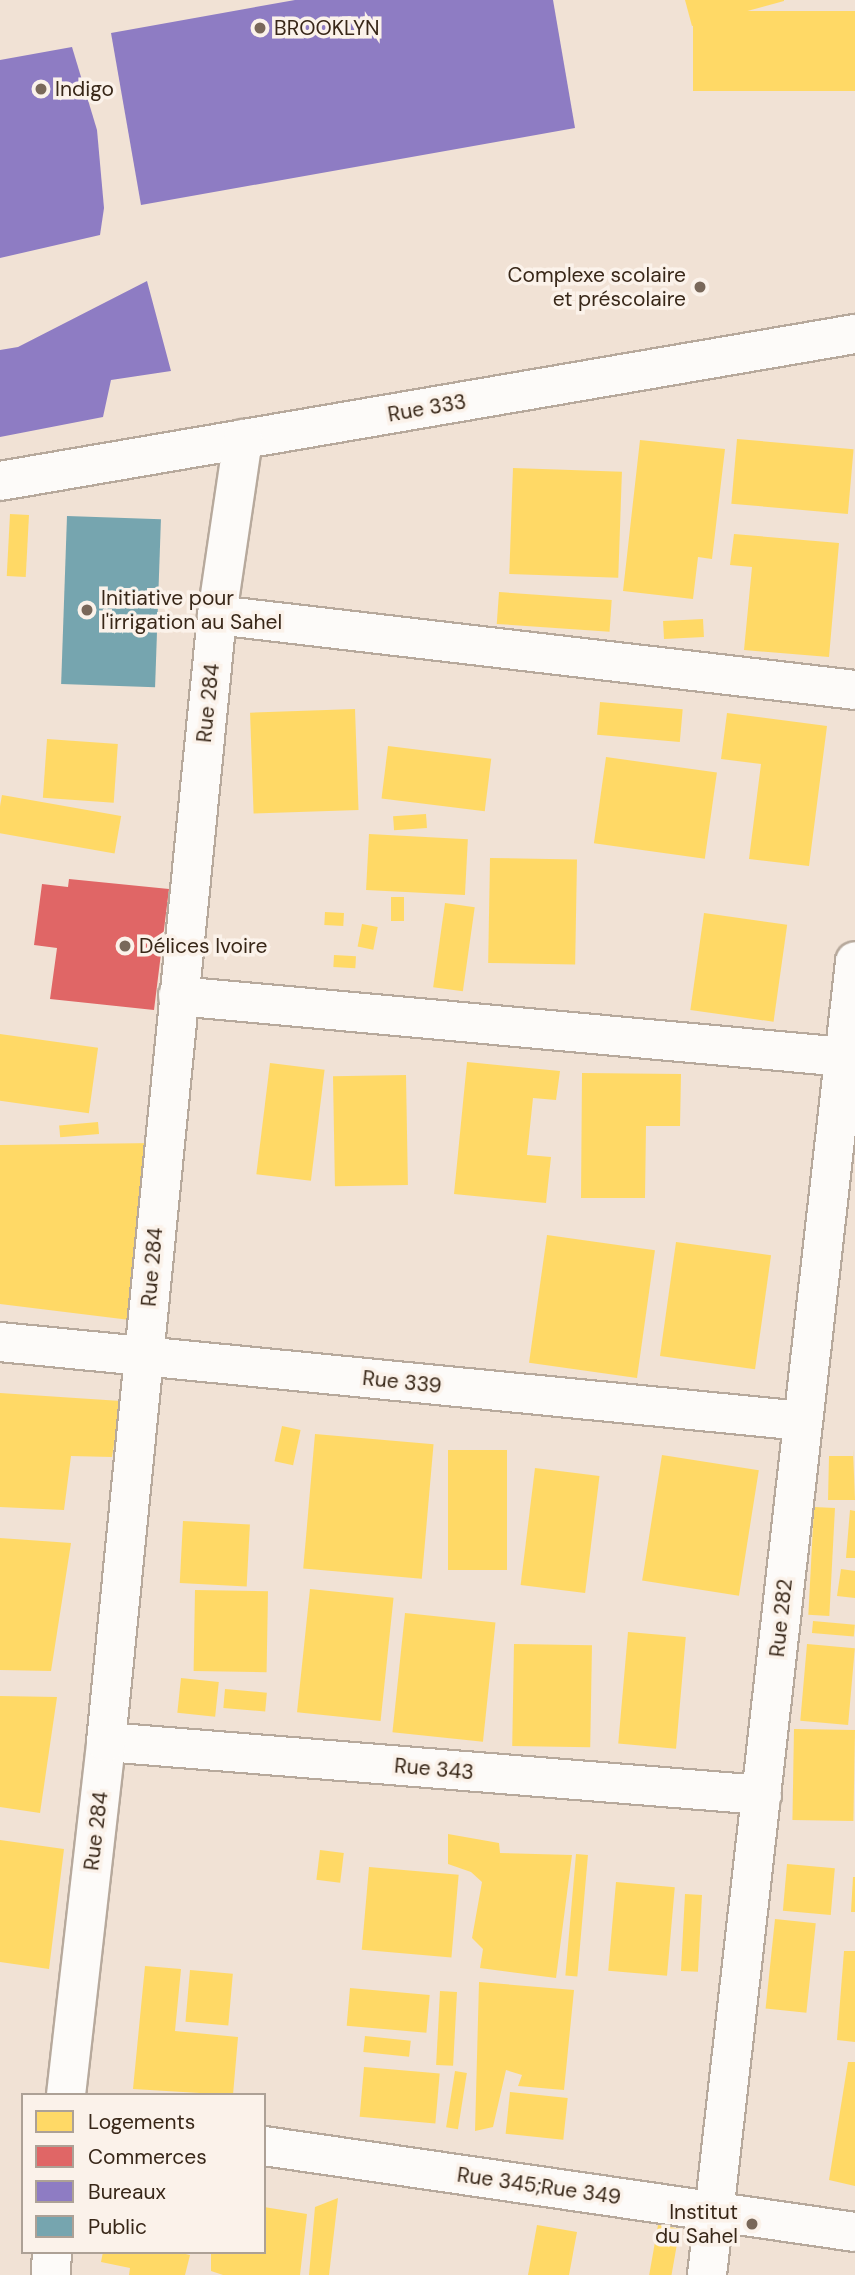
<!DOCTYPE html>
<html>
<head>
<meta charset="utf-8">
<style>
	body { margin:0 }
	#map { position:relative; width:855px; height:2275px; overflow:hidden; background:#f1e2d5; font-family:"DM Sans",sans-serif }
	div>[style] { position:absolute }
	.homes>* { inset:0; background:#ffd966; transform-origin:0 0 }
	.shops>* { inset:0; background:#e06666 }
	.offices>* { inset:0; background:#8e7cc3 }
	.public>* { inset:0; background:#76a5af; transform-origin:0 0 }
	.roads { filter:drop-shadow(2px 0 #b7a99c) drop-shadow(-2px 0 #b7a99c) drop-shadow(0 2px #b7a99c) drop-shadow(0 -2px #b7a99c) }
	.minor>* { height:38px; margin:-19px; padding:0 19px; transform-origin:19px; border-radius:19px; background:#fdfbf9 }
	.dots>* { width:19px; height:19px; translate:-50% -50%; box-sizing:border-box; border:4px solid #fbf2ea; border-radius:50% }
	span { translate:-50% -50%; white-space:nowrap; text-align:center; line-height:1.15; -webkit-text-stroke:7px #fbf2ea; paint-order:stroke }
	.poi-label { font-size:21px; color:#382718 }
	.left { translate:0 -50%; text-align:left }
	.right { translate:-100% -50%; text-align:right }
	.street-label { font-size:21px; color:#382718 }
	.legend { position:absolute; left:21px; top:2093px; width:245px; height:161px; box-sizing:border-box; background:#fbf2ea; border:2px solid #ada196; margin:0; padding:9px 12px; list-style:none; font-size:21px; color:#382718 }
	.legend li { display:flex; align-items:center; gap:14px; height:35px }
	.legend b { width:35px; border:2px solid #ada196 }
</style>
</head>
<body>
<div id="map">
	<div class="homes">
		<div style="clip-path:polygon(685px 0,784px 0,784px 1px,692px 26px)"></div>
		<div style="left:855px;top:11px;width:80px;height:162px;rotate:90deg"></div>
		<div style="left:737px;top:439px;width:117px;height:65px;rotate:5deg"></div>
		<div style="clip-path:polygon(640px 440px,725px 449px,712px 559px,698px 557px,693px 599px,623px 591px)"></div>
		<div style="left:513px;top:468px;width:109px;height:106px;rotate:2deg"></div>
		<div style="left:10px;top:514px;width:19px;height:62px;rotate:3deg"></div>
		<div style="clip-path:polygon(734px 534px,839px 543px,829px 657px,744px 650px,752px 567px,730px 565px)"></div>
		<div style="left:499px;top:592px;width:113px;height:32px;rotate:4deg"></div>
		<div style="left:703px;top:619px;width:18px;height:40px;rotate:87deg"></div>
		<div style="left:600px;top:702px;width:83px;height:33px;rotate:5deg"></div>
		<div style="left:355px;top:709px;width:101px;height:105px;rotate:88deg"></div>
		<div style="clip-path:polygon(727px 713px,827px 726px,809px 866px,749px 859px,761px 764px,721px 759px)"></div>
		<div style="left:47px;top:739px;width:71px;height:59px;rotate:4deg"></div>
		<div style="left:388px;top:746px;width:104px;height:53px;rotate:7deg"></div>
		<div style="left:606px;top:757px;width:112px;height:87px;rotate:8deg"></div>
		<div style="left:2px;top:795px;width:121px;height:38px;rotate:10deg"></div>
		<div style="left:426px;top:814px;width:14px;height:33px;rotate:86deg"></div>
		<div style="left:369px;top:834px;width:99px;height:56px;rotate:3deg"></div>
		<div style="left:490px;top:858px;width:87px;height:105px;rotate:1deg"></div>
		<div style="left:391px;top:897px;width:13px;height:24px"></div>
		<div style="left:445px;top:903px;width:30px;height:85px;rotate:8deg"></div>
		<div style="left:325px;top:912px;width:19px;height:13px;rotate:3deg"></div>
		<div style="left:704px;top:913px;width:84px;height:98px;rotate:8deg"></div>
		<div style="left:362px;top:924px;width:16px;height:23px;rotate:11deg"></div>
		<div style="left:334px;top:955px;width:22px;height:12px;rotate:3deg"></div>
		<div style="left:0;top:1034px;width:99px;height:66px;rotate:8deg"></div>
		<div style="clip-path:polygon(467px 1062px,560px 1071px,556px 1100px,533px 1098px,527px 1155px,551px 1157px,546px 1203px,454px 1194px)"></div>
		<div style="left:270px;top:1063px;width:55px;height:112px;rotate:7deg"></div>
		<div style="clip-path:polygon(582px 1073px,681px 1074px,680px 1126px,646px 1126px,645px 1198px,581px 1198px)"></div>
		<div style="left:406px;top:1075px;width:110px;height:73px;rotate:89deg"></div>
		<div style="left:98px;top:1122px;width:12px;height:39px;rotate:85deg"></div>
		<div style="clip-path:polygon(155px 1143px,130px 1320px,0 1304px,0 1145px)"></div>
		<div style="left:547px;top:1235px;width:109px;height:129px;rotate:8deg"></div>
		<div style="left:676px;top:1242px;width:96px;height:115px;rotate:8deg"></div>
		<div style="clip-path:polygon(0 1393px,121px 1401px,112px 1457px,71px 1456px,64px 1510px,0 1507px)"></div>
		<div style="left:282px;top:1426px;width:19px;height:36px;rotate:12deg"></div>
		<div style="left:315px;top:1434px;width:119px;height:135px;rotate:5deg"></div>
		<div style="clip-path:polygon(853px 1449px,855px 1500px,828px 1500px,829px 1456px,853px 1456px)"></div>
		<div style="left:507px;top:1450px;width:120px;height:59px;rotate:90deg"></div>
		<div style="left:662px;top:1455px;width:98px;height:127px;rotate:9deg"></div>
		<div style="left:535px;top:1468px;width:65px;height:118px;rotate:7deg"></div>
		<div style="left:814px;top:1507px;width:21px;height:108px;rotate:3deg"></div>
		<div style="clip-path:polygon(850px 1510px,855px 1511px,855px 1558px,846px 1558px)"></div>
		<div style="left:183px;top:1521px;width:67px;height:62px;rotate:3deg"></div>
		<div style="clip-path:polygon(0 1538px,71px 1543px,51px 1671px,0 1670px)"></div>
		<div style="clip-path:polygon(841px 1569px,855px 1571px,855px 1598px,837px 1596px)"></div>
		<div style="left:310px;top:1589px;width:84px;height:124px;rotate:6deg"></div>
		<div style="left:195px;top:1590px;width:73px;height:81px;rotate:1deg"></div>
		<div style="left:405px;top:1613px;width:91px;height:120px;rotate:6deg"></div>
		<div style="left:813px;top:1621px;width:42px;height:12px;rotate:5deg"></div>
		<div style="left:628px;top:1632px;width:58px;height:112px;rotate:5deg"></div>
		<div style="left:514px;top:1644px;width:78px;height:102px;rotate:1deg"></div>
		<div style="left:807px;top:1644px;width:48px;height:77px;rotate:5deg"></div>
		<div style="left:181px;top:1678px;width:38px;height:35px;rotate:6deg"></div>
		<div style="left:225px;top:1689px;width:42px;height:19px;rotate:5deg"></div>
		<div style="clip-path:polygon(0 1696px,57px 1697px,40px 1813px,0 1807px)"></div>
		<div style="left:794px;top:1729px;width:61px;height:91px;rotate:1deg"></div>
		<div style="clip-path:polygon(448px 1834px,499px 1843px,500px 1853px,572px 1855px,556px 1978px,480px 1968px,483px 1949px,472px 1938px,482px 1882px,471px 1872px,448px 1864px)"></div>
		<div style="clip-path:polygon(0 1840px,64px 1849px,49px 1969px,0 1962px)"></div>
		<div style="left:320px;top:1850px;width:24px;height:30px;rotate:7deg"></div>
		<div style="left:576px;top:1854px;width:12px;height:122px;rotate:5deg"></div>
		<div style="left:787px;top:1864px;width:48px;height:47px;rotate:5deg"></div>
		<div style="left:369px;top:1867px;width:90px;height:83px;rotate:5deg"></div>
		<div style="clip-path:polygon(853px 1877px,855px 1877px,855px 1912px,851px 1912px)"></div>
		<div style="left:616px;top:1882px;width:59px;height:89px;rotate:5deg"></div>
		<div style="left:685px;top:1894px;width:17px;height:77px;rotate:3deg"></div>
		<div style="left:775px;top:1919px;width:41px;height:90px;rotate:6deg"></div>
		<div style="clip-path:polygon(844px 1951px,855px 1951px,855px 2042px,837px 2040px)"></div>
		<div style="clip-path:polygon(145px 1966px,181px 1969px,175px 2031px,238px 2037px,233px 2095px,133px 2089px)"></div>
		<div style="left:190px;top:1970px;width:43px;height:52px;rotate:5deg"></div>
		<div style="clip-path:polygon(479px 1982px,574px 1990px,564px 2090px,518px 2086px,522px 2075px,506px 2070px,493px 2127px,475px 2131px)"></div>
		<div style="left:350px;top:1988px;width:80px;height:38px;rotate:5deg"></div>
		<div style="left:440px;top:1991px;width:17px;height:74px;rotate:3deg"></div>
		<div style="left:365px;top:2036px;width:46px;height:16px;rotate:6deg"></div>
		<div style="clip-path:polygon(848px 2062px,855px 2062px,855px 2186px,829px 2180px)"></div>
		<div style="left:364px;top:2067px;width:76px;height:50px;rotate:5deg"></div>
		<div style="left:455px;top:2071px;width:12px;height:57px;rotate:9deg"></div>
		<div style="left:510px;top:2092px;width:58px;height:42px;rotate:6deg"></div>
		<div style="clip-path:polygon(338px 2198px,329px 2275px,309px 2275px,315px 2207px)"></div>
		<div style="clip-path:polygon(264px 2207px,307px 2214px,300px 2275px,223px 2275px,211px 2271px,211px 2252px,264px 2252px)"></div>
		<div style="clip-path:polygon(537px 2225px,577px 2232px,569px 2275px,528px 2275px)"></div>
		<div style="left:658px;top:2225px;width:22px;height:51px;rotate:10deg"></div>
		<div style="clip-path:polygon(103px 2252px,177px 2252px,190px 2255px,185px 2275px,129px 2275px,130px 2268px,101px 2262px)"></div>
	</div>
	<div class="shops">
		<div style="clip-path:polygon(69px 879px,169px 889px,154px 1010px,50px 999px,57px 948px,34px 945px,42px 884px,68px 887px)"></div>
	</div>
	<div class="offices">
		<div style="clip-path:polygon(295px 0,553px 0,575px 128px,141px 205px,111px 33px)"></div>
		<div style="clip-path:polygon(72px 47px,97px 130px,104px 208px,100px 235px,0 258px,0 60px)"></div>
		<div style="clip-path:polygon(147px 281px,171px 371px,111px 380px,103px 417px,0 437px,0 350px,18px 347px)"></div>
	</div>
	<div class="public">
		<div style="left:67px;top:516px;width:94px;height:168px;rotate:2deg"></div>
	</div>
	<div class="roads">
		<div class="minor">
			<div style="left:0;top:481px;width:868px;rotate:-9.76deg"></div>
			<div style="left:217px;top:615px;width:642px;rotate:6.7deg"></div>
			<div style="left:178px;top:996px;width:669px;rotate:5.23deg"></div>
			<div style="left:0;top:1342px;width:807px;rotate:5.62deg"></div>
			<div style="left:106px;top:1742px;width:658px;rotate:4.62deg"></div>
			<div style="left:66px;top:2095px;width:355px;rotate:-83.5deg"></div>
			<div style="left:106px;top:1742px;width:1132px;rotate:-84.37deg"></div>
			<div style="left:217px;top:615px;width:178px;rotate:-81.6deg"></div>
			<div style="left:264px;top:2146px;width:597px;rotate:8.28deg"></div>
			<div style="left:51px;top:2275px;width:23px;rotate:-88deg"></div>
			<div style="left:707px;top:2275px;width:1322px;rotate:-83.57deg"></div>
		</div>
	</div>
	<div class="dots">
		<div style="left:260px;top:28px;background:#79685a"></div>
		<div style="left:41px;top:89px;background:#79685a"></div>
		<div style="left:700px;top:287px;background:#79685a"></div>
		<div style="left:87px;top:610px;background:#79685a"></div>
		<div style="left:125px;top:946px;background:#79685a"></div>
		<div style="left:752px;top:2224px;background:#79685a"></div>
	</div>
	<div class="poi-label">
		<span class="left" style="left:274px;top:28px">BROOKLYN</span>
		<span class="left" style="left:55px;top:89px">Indigo</span>
		<span class="right" style="left:686px;top:287px">Complexe scolaire<br>et préscolaire</span>
		<span class="left" style="left:101px;top:610px">Initiative pour<br>l'irrigation au Sahel</span>
		<span class="left" style="left:139px;top:946px">Délices Ivoire</span>
		<span class="right" style="left:738px;top:2224px">Institut<br>du Sahel</span>
	</div>
	<div class="street-label">
		<span style="left:427px;top:408px;rotate:-10deg">Rue 333</span>
		<span style="left:208px;top:703px;rotate:-84deg">Rue 284</span>
		<span style="left:152px;top:1267px;rotate:-85deg">Rue 284</span>
		<span style="left:402px;top:1382px;rotate:6deg">Rue 339</span>
		<span style="left:781px;top:1618px;rotate:-84deg">Rue 282</span>
		<span style="left:434px;top:1769px;rotate:5deg">Rue 343</span>
		<span style="left:96px;top:1831px;rotate:-83deg">Rue 284</span>
		<span style="left:539px;top:2186px;rotate:8deg">Rue 345;Rue 349</span>
	</div>
	<ul class="legend">
	<li><b style="height:19px;background:#ffd966"></b>Logements</li>
	<li><b style="height:19px;background:#e06666"></b>Commerces</li>
	<li><b style="height:19px;background:#8e7cc3"></b>Bureaux</li>
	<li><b style="height:19px;background:#76a5af"></b>Public</li>
	</ul>
</div>
</body>
</html>
